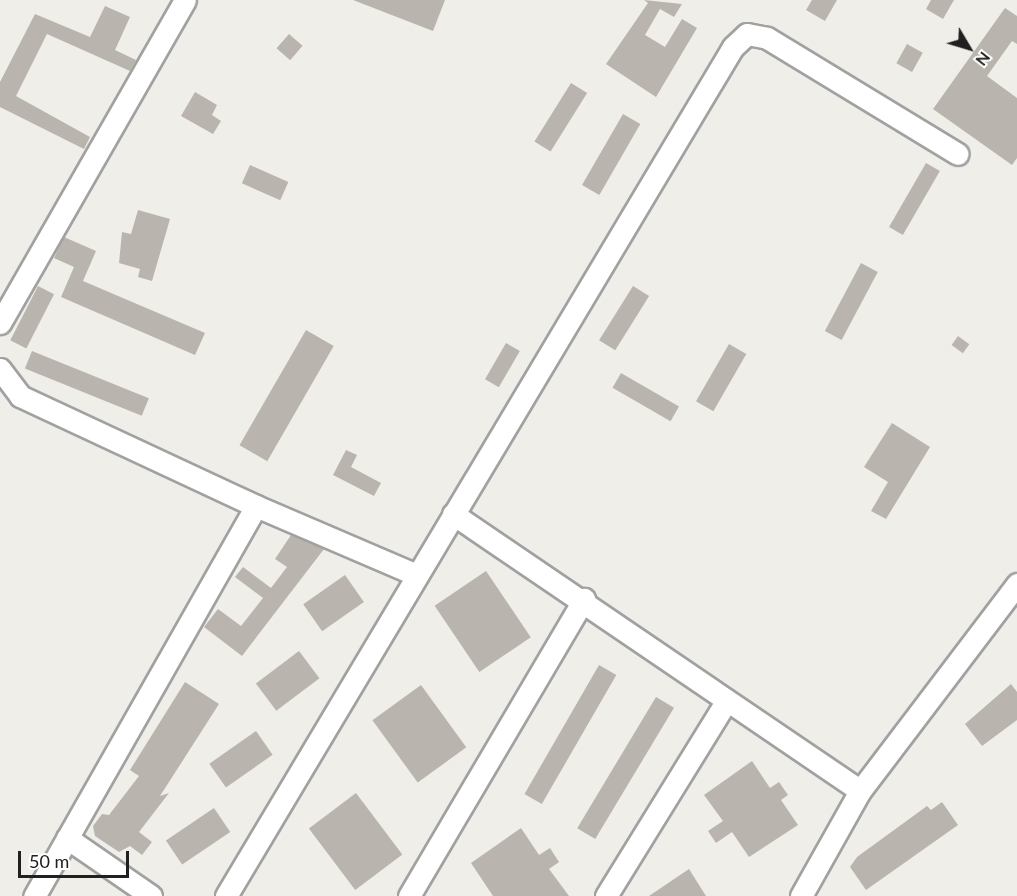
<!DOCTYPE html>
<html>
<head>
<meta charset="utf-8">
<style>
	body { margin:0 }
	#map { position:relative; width:1017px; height:896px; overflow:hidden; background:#f0eee8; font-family:Lato,sans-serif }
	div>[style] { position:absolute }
	.building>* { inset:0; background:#b9b4ae; transform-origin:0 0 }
	.roads { filter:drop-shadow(2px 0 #a1a1a1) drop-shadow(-2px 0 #a1a1a1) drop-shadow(0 2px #a1a1a1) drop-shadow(0 -2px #a1a1a1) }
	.minor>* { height:21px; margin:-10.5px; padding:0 10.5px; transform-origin:10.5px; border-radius:10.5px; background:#fff }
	span { translate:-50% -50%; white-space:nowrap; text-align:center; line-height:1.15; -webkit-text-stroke:4.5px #fff; paint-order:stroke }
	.north { position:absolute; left:939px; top:18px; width:60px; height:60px; -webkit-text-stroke:4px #fff; paint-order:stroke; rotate:128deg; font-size:16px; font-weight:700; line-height:24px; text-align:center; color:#202020 }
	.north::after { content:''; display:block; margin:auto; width:21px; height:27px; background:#202020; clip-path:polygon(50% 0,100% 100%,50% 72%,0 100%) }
	.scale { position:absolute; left:18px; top:851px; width:111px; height:27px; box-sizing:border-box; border:3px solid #202020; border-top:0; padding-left:8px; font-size:18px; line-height:21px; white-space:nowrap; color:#202020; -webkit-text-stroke:4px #fff; paint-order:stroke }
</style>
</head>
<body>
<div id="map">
	<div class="building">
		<div style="clip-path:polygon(353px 0,445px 0,433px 31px)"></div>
		<div style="clip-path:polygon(644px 0,682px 4px,674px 17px,660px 9px,645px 35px,665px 47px,682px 19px,697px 28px,656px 97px,606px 64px,648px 3px)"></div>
		<div style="clip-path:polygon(812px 0,837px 0,825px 21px,806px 10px)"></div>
		<div style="clip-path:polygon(931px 0,954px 0,943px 19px,926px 9px)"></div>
		<div style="clip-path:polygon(105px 6px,130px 17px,115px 50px,136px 60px,130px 71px,47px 34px,16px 96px,90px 137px,84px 149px,0 107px,0 82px,35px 14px,90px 37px)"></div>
		<div style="clip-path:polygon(1005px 8px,1017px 16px,1017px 44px,1012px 41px,987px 76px,1017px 98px,1017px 158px,1012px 165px,933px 109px)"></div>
		<div style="left:289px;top:34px;width:18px;height:19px;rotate:41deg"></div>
		<div style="left:907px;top:44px;width:18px;height:22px;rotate:29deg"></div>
		<div style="left:571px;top:83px;width:19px;height:69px;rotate:32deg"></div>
		<div style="clip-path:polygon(195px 92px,217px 105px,212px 115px,221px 121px,213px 134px,181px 116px)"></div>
		<div style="left:623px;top:114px;width:20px;height:82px;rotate:30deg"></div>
		<div style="left:926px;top:163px;width:16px;height:74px;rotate:30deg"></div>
		<div style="left:250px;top:165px;width:42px;height:20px;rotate:24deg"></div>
		<div style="clip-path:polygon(138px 210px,170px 219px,152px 281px,138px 277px,140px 269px,119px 263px,122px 232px,131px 234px)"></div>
		<div style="clip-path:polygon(64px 237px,96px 251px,83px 281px,205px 333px,195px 355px,61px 297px,74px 267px,54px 258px)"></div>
		<div style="left:861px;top:263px;width:19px;height:77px;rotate:28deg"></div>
		<div style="left:38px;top:286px;width:18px;height:61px;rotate:27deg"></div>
		<div style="left:633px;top:286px;width:19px;height:64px;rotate:32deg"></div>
		<div style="left:306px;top:330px;width:32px;height:133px;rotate:30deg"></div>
		<div style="left:958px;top:336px;width:14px;height:11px;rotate:36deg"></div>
		<div style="left:506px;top:343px;width:16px;height:42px;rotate:30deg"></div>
		<div style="left:729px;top:344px;width:20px;height:66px;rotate:30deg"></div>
		<div style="left:32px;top:351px;width:126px;height:19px;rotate:22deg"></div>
		<div style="left:621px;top:373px;width:67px;height:17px;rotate:30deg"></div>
		<div style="clip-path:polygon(892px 423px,930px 447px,886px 519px,871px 511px,888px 482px,864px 467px)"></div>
		<div style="clip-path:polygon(346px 450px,357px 455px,351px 467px,381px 483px,374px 496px,333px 475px)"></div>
		<div style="clip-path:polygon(291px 535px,324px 549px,242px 656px,204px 627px,218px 609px,241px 626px,263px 598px,235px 577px,243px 567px,271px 588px,287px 567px,275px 559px)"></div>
		<div style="left:486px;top:571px;width:80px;height:62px;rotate:56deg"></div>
		<div style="left:345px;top:575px;width:33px;height:51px;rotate:55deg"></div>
		<div style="left:299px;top:651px;width:34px;height:54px;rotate:53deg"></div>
		<div style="left:599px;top:665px;width:20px;height:149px;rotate:30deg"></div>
		<div style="clip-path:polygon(185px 682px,219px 704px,160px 796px,169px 793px,139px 832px,152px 842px,142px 855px,130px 846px,119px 852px,95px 836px,93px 826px,102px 814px,109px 815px,139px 776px,130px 770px)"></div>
		<div style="clip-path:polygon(1011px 684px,1017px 692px,1017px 720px,982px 746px,965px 724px)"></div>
		<div style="left:421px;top:685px;width:77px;height:60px;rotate:54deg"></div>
		<div style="left:656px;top:697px;width:21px;height:153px;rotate:31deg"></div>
		<div style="left:256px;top:731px;width:29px;height:57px;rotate:55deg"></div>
		<div style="clip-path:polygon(752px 761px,770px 788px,779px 782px,788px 795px,781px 800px,798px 825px,749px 857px,732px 832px,716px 843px,708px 831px,723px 821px,704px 795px)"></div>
		<div style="left:356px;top:793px;width:77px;height:59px;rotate:53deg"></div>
		<div style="clip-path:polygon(942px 802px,958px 825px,866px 890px,850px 867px,857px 857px,927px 806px,931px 810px)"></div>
		<div style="left:214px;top:808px;width:29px;height:58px;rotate:56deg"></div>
		<div style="clip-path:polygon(521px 828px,539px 855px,550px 848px,559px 862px,549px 869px,569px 896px,493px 896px,471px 863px)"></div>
		<div style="clip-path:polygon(689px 869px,706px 896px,649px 896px)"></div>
	</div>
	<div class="roads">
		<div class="minor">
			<div style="left:0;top:323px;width:372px;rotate:-60.2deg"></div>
			<div style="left:0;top:369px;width:34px;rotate:53deg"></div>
			<div style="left:20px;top:396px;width:260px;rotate:25deg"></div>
			<div style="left:256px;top:506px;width:449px;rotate:119.6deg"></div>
			<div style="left:256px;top:506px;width:173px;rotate:23.2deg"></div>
			<div style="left:453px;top:514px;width:492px;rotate:34.2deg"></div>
			<div style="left:67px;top:838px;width:102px;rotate:34.6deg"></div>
			<div style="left:226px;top:896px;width:989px;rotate:-59.16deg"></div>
			<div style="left:733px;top:47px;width:19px;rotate:-43deg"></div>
			<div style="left:747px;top:34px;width:20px;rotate:11deg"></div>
			<div style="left:767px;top:38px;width:223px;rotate:31.3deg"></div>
			<div style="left:409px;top:896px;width:345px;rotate:-59.5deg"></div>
			<div style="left:606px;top:896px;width:230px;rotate:-58.3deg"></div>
			<div style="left:801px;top:896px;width:120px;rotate:-60.7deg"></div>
			<div style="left:860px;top:791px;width:260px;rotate:-52.8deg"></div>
		</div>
	</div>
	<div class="north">N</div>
	<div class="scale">50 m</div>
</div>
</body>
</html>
